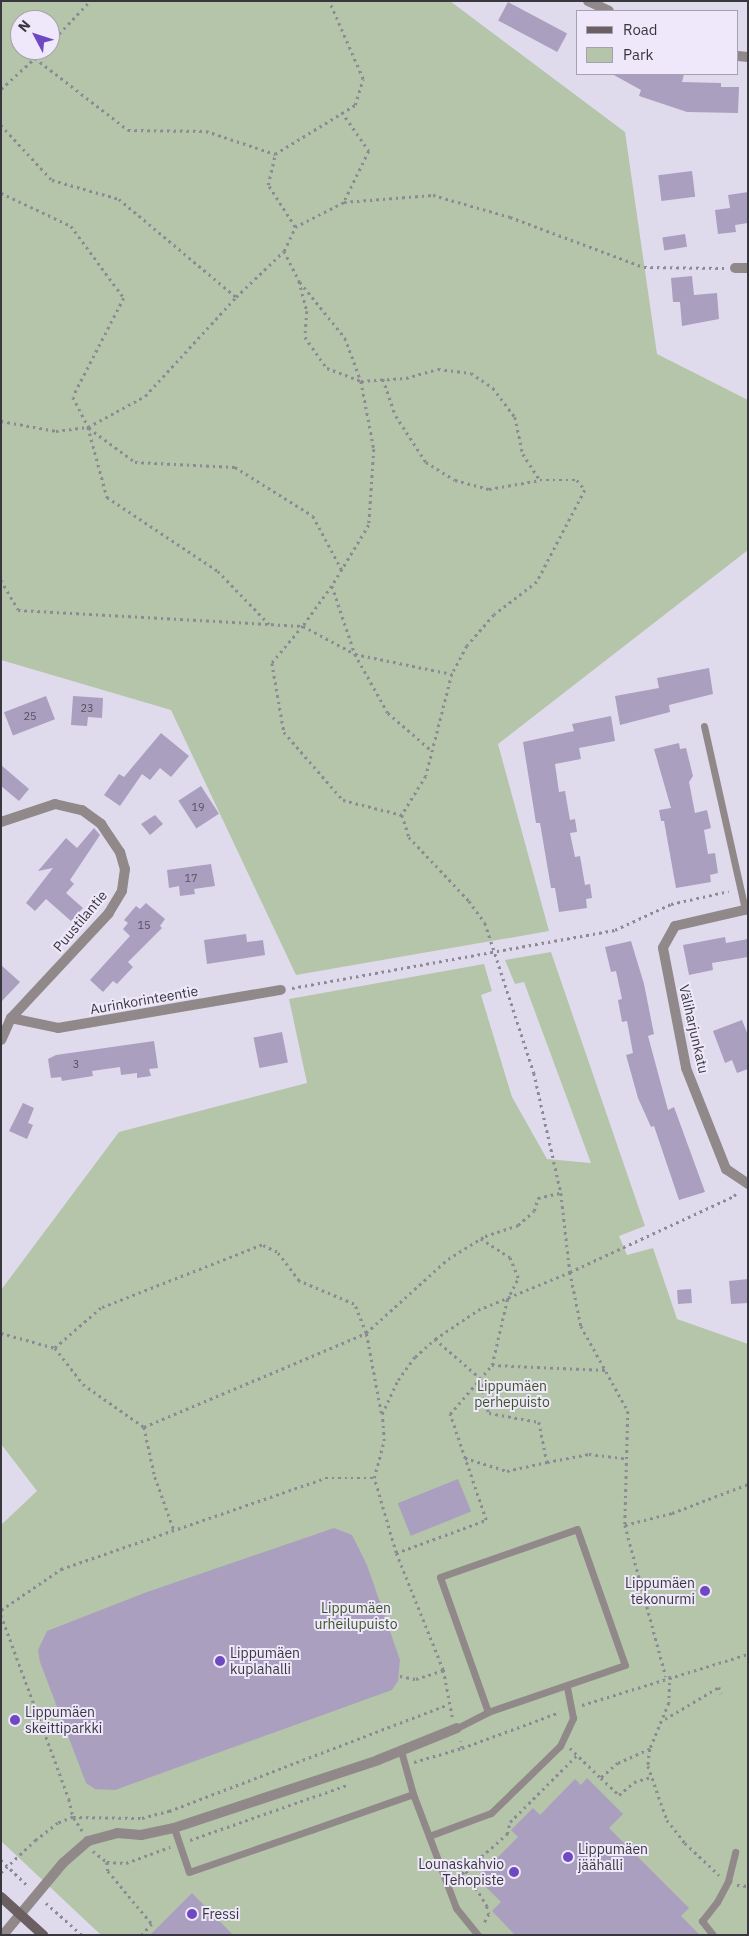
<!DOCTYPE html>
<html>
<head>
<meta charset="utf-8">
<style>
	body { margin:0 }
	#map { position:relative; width:749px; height:1936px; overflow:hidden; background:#e0dbec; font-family:"IBM Plex Sans",sans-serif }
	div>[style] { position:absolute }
	.green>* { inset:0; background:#b4c5a9 }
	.building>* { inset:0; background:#aa9fbf; transform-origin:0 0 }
	.path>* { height:2.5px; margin-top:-1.25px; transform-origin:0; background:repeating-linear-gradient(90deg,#8d8995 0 2.5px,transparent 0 6.5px) }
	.lane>* { height:7px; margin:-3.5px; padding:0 3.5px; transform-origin:3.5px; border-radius:3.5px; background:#918889 }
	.street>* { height:10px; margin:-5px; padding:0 5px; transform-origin:5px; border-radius:5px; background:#918889 }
	.secondary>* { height:10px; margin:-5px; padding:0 5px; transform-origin:5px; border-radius:5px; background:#6c5f61 }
	.dots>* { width:14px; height:14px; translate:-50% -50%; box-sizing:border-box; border:2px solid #eee8fa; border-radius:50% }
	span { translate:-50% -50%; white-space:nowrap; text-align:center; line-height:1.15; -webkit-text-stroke:4px #eee8fa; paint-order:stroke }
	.number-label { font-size:11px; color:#55515e }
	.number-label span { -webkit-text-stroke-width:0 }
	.street-label { font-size:14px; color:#39373e }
	.park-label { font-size:14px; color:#3c5527 }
	.poi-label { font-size:14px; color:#39373e }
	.right { translate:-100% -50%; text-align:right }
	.left { translate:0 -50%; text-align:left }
	.frame { position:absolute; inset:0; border:2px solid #39373e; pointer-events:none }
	.legend { position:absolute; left:576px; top:10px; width:162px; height:65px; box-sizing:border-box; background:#eee8fa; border:1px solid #a6a1af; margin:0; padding:6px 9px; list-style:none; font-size:15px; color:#39373e }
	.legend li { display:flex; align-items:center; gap:10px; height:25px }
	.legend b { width:25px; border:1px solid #a6a1af }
	.north { position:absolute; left:10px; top:10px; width:50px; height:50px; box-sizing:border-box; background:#eee8fa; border:1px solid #a6a1af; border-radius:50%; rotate:310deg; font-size:14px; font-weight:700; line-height:20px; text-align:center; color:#39373e }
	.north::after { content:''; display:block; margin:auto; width:18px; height:22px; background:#6f49c2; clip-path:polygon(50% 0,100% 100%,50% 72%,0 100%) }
</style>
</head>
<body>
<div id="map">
	<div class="green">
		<div style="clip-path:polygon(evenodd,1px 1px,450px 1px,625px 132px,657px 354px,748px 400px,748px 550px,498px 744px,549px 931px,296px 975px,171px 710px,1px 660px,1px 1px,20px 20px,50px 20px,50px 50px,20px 50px,20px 20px)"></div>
		<div style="clip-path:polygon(551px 952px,645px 1226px,619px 1236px,627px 1255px,653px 1248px,677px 1319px,748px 1344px,748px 1935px,101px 1935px,1px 1841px,1px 1525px,37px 1491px,1px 1444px,1px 1290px,119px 1132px,307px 1083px,289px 999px,484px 964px,492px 991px,481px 995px,512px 1097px,547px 1159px,591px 1163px,524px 982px,515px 984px,505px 960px)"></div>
	</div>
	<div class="building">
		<div style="left:508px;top:2px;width:67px;height:21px;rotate:28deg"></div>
		<div style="clip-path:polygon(612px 74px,684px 74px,682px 82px,721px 83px,721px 87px,739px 87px,738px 113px,687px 112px,639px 96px,641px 90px)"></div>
		<div style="left:692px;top:171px;width:26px;height:34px;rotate:83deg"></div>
		<div style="clip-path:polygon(748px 192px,748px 223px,735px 225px,736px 232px,718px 234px,715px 210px,730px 208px,728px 195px)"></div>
		<div style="left:685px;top:234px;width:13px;height:23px;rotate:81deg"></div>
		<div style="clip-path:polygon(692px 276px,694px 295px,717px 293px,719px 319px,682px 326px,680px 302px,673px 302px,671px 278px)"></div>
		<div style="clip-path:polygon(709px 668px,713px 694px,669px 705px,670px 712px,620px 725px,615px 696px,659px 688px,657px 678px)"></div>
		<div style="left:46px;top:696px;width:25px;height:45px;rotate:69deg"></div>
		<div style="clip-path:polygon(73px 696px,103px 698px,102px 718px,88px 717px,87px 726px,71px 725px)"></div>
		<div style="clip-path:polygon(611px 716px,615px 741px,579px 748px,581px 759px,555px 764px,559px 792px,565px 791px,570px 820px,575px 819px,577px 832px,570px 833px,575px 857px,580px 856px,585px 885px,590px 884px,592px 898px,586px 899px,587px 908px,559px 912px,555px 888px,551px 888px,540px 823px,536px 823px,523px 742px,574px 731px,572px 724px)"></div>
		<div style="clip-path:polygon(161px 733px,189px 756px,171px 777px,160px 768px,150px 780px,142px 774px,120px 806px,104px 795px,119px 774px,124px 777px)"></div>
		<div style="clip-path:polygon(679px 743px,680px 749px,686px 748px,693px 776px,689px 782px,695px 813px,707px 810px,711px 828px,704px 830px,708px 854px,715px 853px,718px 873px,710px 875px,711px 882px,676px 888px,664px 821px,661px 821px,659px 810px,671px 808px,654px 749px)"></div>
		<div style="clip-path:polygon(1px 765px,29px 789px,19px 801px,1px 786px)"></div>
		<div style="left:201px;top:786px;width:33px;height:27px;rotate:57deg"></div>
		<div style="clip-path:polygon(155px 815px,163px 824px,150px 835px,141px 824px)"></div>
		<div style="clip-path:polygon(94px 828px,100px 835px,70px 880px,74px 884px,66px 893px,83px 908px,71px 921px,46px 899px,35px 911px,26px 903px,53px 868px,38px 871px,66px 838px,77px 848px)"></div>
		<div style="clip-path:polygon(211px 864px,215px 886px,194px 889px,195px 894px,180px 896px,179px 886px,169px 888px,167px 870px)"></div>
		<div style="clip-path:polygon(146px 903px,165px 919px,160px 926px,162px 928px,128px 962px,133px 967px,117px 984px,113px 981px,103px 992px,90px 980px,130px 936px,123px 929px,128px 923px,124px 920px,136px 906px,140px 909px)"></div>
		<div style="clip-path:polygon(246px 934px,247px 942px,263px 940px,265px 955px,207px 964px,204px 940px)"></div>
		<div style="clip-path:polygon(725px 937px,726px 943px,748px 939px,748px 957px,712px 963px,713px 970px,689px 975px,683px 945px)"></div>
		<div style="clip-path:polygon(631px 941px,644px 984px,654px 1034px,648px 1036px,668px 1110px,674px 1107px,705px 1192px,679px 1200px,654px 1126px,651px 1127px,638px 1098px,626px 1055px,633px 1053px,627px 1021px,622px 1022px,618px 1000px,622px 999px,616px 971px,611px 972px,605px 947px)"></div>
		<div style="clip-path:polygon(1px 965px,20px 982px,1px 1002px)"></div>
		<div style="clip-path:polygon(742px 1020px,748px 1035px,748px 1069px,737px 1073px,732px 1060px,725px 1063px,713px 1031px)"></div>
		<div style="left:282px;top:1032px;width:31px;height:29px;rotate:79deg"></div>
		<div style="clip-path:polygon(154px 1041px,158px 1068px,149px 1069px,151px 1076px,137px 1078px,137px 1073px,121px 1075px,120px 1067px,92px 1071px,93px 1076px,62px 1081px,61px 1077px,51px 1078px,48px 1059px,56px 1055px)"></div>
		<div style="clip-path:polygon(23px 1103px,34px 1108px,28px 1123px,33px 1125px,27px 1139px,9px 1131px)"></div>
		<div style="clip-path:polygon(748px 1279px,748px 1303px,731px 1304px,729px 1281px)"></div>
		<div style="left:691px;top:1289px;width:14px;height:14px;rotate:86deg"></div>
		<div style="left:458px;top:1479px;width:35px;height:65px;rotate:68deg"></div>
		<div style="clip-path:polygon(334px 1528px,352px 1535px,367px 1565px,400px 1660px,398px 1681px,392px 1690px,115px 1790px,95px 1789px,86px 1783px,40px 1662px,38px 1650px,47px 1631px,147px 1592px)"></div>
		<div style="clip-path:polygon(587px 1778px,623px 1814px,609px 1828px,689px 1908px,681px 1916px,700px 1935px,515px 1935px,492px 1911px,501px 1902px,477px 1878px,518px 1837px,511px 1830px,533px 1808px,540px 1815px,575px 1779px,581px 1785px)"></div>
		<div style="clip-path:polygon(192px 1893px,233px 1935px,150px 1935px)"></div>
	</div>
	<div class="path">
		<div style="left:50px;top:43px;width:58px;rotate:-46.4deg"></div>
		<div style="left:35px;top:58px;width:11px;rotate:-45deg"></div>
		<div style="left:1px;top:89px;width:46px;rotate:-42.4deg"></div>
		<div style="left:35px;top:58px;width:118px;rotate:37.7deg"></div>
		<div style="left:128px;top:130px;width:78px;rotate:0.7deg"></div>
		<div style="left:206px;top:131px;width:73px;rotate:18.4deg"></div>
		<div style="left:342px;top:112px;width:47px;rotate:55.3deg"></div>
		<div style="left:369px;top:151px;width:57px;rotate:116.1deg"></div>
		<div style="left:1px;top:125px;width:75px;rotate:47.2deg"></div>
		<div style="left:52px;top:180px;width:70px;rotate:15.8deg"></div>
		<div style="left:119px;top:199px;width:153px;rotate:39.9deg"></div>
		<div style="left:1px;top:193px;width:77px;rotate:25.2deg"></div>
		<div style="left:71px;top:226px;width:89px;rotate:53.6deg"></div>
		<div style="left:124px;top:298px;width:111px;rotate:117.3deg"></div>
		<div style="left:73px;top:397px;width:34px;rotate:63deg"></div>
		<div style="left:88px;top:427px;width:73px;rotate:74.8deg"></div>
		<div style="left:107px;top:497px;width:133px;rotate:33.7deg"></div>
		<div style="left:218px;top:571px;width:74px;rotate:46.1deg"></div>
		<div style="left:295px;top:227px;width:55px;rotate:-27deg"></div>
		<div style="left:344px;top:202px;width:89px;rotate:-4.5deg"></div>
		<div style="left:433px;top:195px;width:80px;rotate:15.9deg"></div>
		<div style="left:510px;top:217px;width:143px;rotate:20.5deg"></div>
		<div style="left:644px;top:267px;width:80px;rotate:0.7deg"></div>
		<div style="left:284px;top:251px;width:34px;rotate:63deg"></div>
		<div style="left:299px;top:281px;width:31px;rotate:75deg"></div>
		<div style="left:307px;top:311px;width:26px;rotate:94deg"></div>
		<div style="left:305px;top:337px;width:38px;rotate:55deg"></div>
		<div style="left:327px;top:368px;width:36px;rotate:21deg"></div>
		<div style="left:361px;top:381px;width:45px;rotate:-3.8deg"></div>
		<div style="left:406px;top:378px;width:33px;rotate:-16deg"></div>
		<div style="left:438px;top:369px;width:33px;rotate:7deg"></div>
		<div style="left:471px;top:373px;width:27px;rotate:34deg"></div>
		<div style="left:493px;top:388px;width:36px;rotate:53deg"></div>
		<div style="left:515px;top:417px;width:38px;rotate:78deg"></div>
		<div style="left:523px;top:454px;width:31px;rotate:57deg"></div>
		<div style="left:540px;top:480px;width:37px"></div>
		<div style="left:577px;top:480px;width:13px;rotate:51deg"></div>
		<div style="left:585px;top:490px;width:104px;rotate:117.6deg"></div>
		<div style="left:537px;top:582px;width:54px;rotate:142.5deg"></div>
		<div style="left:494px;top:615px;width:41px;rotate:131.1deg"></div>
		<div style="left:467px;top:646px;width:32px;rotate:118deg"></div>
		<div style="left:452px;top:674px;width:105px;rotate:104.3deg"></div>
		<div style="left:426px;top:776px;width:46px;rotate:121.6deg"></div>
		<div style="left:402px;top:815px;width:23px;rotate:72deg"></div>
		<div style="left:409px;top:837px;width:88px;rotate:46.8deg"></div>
		<div style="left:469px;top:901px;width:27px;rotate:54deg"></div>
		<div style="left:485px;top:923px;width:158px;rotate:71.9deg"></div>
		<div style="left:534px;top:1073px;width:123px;rotate:77.3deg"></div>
		<div style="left:561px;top:1193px;width:80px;rotate:83.5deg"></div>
		<div style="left:570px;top:1272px;width:55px;rotate:78.5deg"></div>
		<div style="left:581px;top:1326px;width:97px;rotate:61.1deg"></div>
		<div style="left:628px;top:1411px;width:114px;rotate:91.5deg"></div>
		<div style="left:625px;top:1525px;width:157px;rotate:74.9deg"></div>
		<div style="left:300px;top:282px;width:72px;rotate:51.2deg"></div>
		<div style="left:345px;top:338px;width:46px;rotate:69.6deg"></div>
		<div style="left:361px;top:381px;width:69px;rotate:79.2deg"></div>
		<div style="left:374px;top:449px;width:76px;rotate:93.8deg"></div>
		<div style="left:369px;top:525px;width:71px;rotate:121.2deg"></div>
		<div style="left:332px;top:586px;width:49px;rotate:125.9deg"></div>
		<div style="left:303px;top:626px;width:59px;rotate:28.3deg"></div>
		<div style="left:355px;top:654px;width:99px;rotate:11.7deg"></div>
		<div style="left:383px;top:379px;width:39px;rotate:71deg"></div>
		<div style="left:396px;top:416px;width:55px;rotate:56.9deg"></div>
		<div style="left:426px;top:462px;width:34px;rotate:32deg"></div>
		<div style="left:455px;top:480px;width:35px;rotate:15deg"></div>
		<div style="left:489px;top:489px;width:52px;rotate:-10deg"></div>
		<div style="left:1px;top:421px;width:56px;rotate:10.3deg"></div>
		<div style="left:56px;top:431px;width:32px;rotate:-7deg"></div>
		<div style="left:88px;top:427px;width:65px;rotate:-28.5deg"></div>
		<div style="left:145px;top:396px;width:134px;rotate:-47.4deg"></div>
		<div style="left:236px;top:297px;width:66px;rotate:-43.8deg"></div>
		<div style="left:284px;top:251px;width:26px;rotate:-65deg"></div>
		<div style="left:295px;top:227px;width:50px;rotate:-122.7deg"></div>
		<div style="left:268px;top:185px;width:32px;rotate:-77deg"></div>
		<div style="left:275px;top:154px;width:94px;rotate:-31.5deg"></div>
		<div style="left:355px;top:105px;width:27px;rotate:-73deg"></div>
		<div style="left:363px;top:79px;width:85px;rotate:-113.6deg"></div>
		<div style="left:89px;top:428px;width:57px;rotate:36.5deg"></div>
		<div style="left:135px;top:462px;width:100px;rotate:2.9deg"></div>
		<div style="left:235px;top:467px;width:92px;rotate:32.1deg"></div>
		<div style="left:313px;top:516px;width:61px;rotate:61.8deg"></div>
		<div style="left:1px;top:580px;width:34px;rotate:60deg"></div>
		<div style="left:18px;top:610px;width:285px;rotate:3.2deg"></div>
		<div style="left:332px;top:586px;width:72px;rotate:71.3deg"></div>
		<div style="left:355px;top:654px;width:68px;rotate:60.8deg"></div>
		<div style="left:388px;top:713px;width:57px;rotate:40.7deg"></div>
		<div style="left:303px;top:626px;width:48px;rotate:130deg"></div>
		<div style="left:272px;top:663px;width:70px;rotate:80.1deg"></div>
		<div style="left:284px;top:732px;width:90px;rotate:49.1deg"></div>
		<div style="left:343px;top:800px;width:61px;rotate:14.3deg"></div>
		<div style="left:292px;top:988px;width:328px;rotate:-10.2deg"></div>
		<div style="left:615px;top:930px;width:62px;rotate:-24.9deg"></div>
		<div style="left:671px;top:904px;width:59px;rotate:-12.6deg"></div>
		<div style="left:1px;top:1333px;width:56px;rotate:15.5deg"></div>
		<div style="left:435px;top:1339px;width:60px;rotate:40.9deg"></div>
		<div style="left:480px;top:1378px;width:36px;rotate:76deg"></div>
		<div style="left:489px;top:1413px;width:51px;rotate:10.2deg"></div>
		<div style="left:539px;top:1422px;width:41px;rotate:78.7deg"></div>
		<div style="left:547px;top:1462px;width:43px;rotate:-10.8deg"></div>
		<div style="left:589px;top:1454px;width:38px;rotate:7deg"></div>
		<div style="left:492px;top:1365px;width:114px;rotate:2.5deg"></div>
		<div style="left:381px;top:1413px;width:81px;rotate:-100.6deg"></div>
		<div style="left:366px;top:1333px;width:31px;rotate:-112deg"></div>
		<div style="left:354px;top:1304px;width:60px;rotate:-157.3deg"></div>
		<div style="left:299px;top:1281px;width:36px;rotate:-127deg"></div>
		<div style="left:277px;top:1252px;width:17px;rotate:-155deg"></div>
		<div style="left:262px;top:1245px;width:173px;rotate:158.6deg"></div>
		<div style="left:101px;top:1308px;width:61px;rotate:139deg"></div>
		<div style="left:55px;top:1348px;width:46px;rotate:52.1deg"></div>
		<div style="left:83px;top:1384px;width:75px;rotate:35.2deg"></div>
		<div style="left:144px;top:1427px;width:241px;rotate:-22.9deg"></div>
		<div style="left:366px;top:1333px;width:110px;rotate:-42.1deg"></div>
		<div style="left:448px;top:1259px;width:44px;rotate:-31.9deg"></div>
		<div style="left:485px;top:1236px;width:35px;rotate:-18deg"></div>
		<div style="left:518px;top:1225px;width:21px;rotate:-41deg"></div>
		<div style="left:534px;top:1211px;width:14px;rotate:-73deg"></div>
		<div style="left:538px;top:1198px;width:23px;rotate:-13deg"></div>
		<div style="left:144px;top:1427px;width:51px;rotate:77.6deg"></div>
		<div style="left:155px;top:1477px;width:56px;rotate:70.3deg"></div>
		<div style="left:465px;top:1458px;width:44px;rotate:17.2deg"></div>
		<div style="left:507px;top:1471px;width:41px;rotate:-12.7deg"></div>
		<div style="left:625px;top:1525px;width:49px;rotate:-14.3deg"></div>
		<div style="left:672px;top:1513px;width:81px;rotate:-20.9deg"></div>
		<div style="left:396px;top:1553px;width:96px;rotate:-20.1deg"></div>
		<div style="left:486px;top:1520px;width:112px;rotate:-108.8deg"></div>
		<div style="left:450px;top:1414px;width:65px;rotate:-49.4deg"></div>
		<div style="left:492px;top:1365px;width:67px;rotate:-77deg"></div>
		<div style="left:507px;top:1300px;width:25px;rotate:-63deg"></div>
		<div style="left:518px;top:1278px;width:22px;rotate:-112deg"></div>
		<div style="left:510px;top:1258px;width:35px;rotate:-147deg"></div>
		<div style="left:1px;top:1610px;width:73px;rotate:-34.3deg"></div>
		<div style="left:61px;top:1569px;width:279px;rotate:-19deg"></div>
		<div style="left:325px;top:1478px;width:49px"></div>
		<div style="left:1px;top:1615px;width:196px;rotate:69.7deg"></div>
		<div style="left:69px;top:1799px;width:18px;rotate:77deg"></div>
		<div style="left:73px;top:1817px;width:16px;rotate:158deg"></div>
		<div style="left:58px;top:1823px;width:28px;rotate:142deg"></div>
		<div style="left:36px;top:1840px;width:48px;rotate:136.7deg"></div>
		<div style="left:400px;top:1676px;width:16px;rotate:11deg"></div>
		<div style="left:416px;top:1679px;width:28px;rotate:-18deg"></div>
		<div style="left:670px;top:1676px;width:27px;rotate:92deg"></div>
		<div style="left:669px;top:1703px;width:50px;rotate:112.4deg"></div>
		<div style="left:650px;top:1749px;width:17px;rotate:97deg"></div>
		<div style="left:648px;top:1766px;width:57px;rotate:70.6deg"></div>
		<div style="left:667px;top:1820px;width:29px;rotate:52deg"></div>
		<div style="left:685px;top:1843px;width:47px;rotate:43.3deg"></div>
		<div style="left:582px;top:1705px;width:174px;rotate:-17.1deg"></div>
		<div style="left:452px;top:1717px;width:48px;rotate:-100.8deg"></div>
		<div style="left:443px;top:1670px;width:126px;rotate:-111.9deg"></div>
		<div style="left:396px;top:1553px;width:78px;rotate:-106.3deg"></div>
		<div style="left:374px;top:1478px;width:38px;rotate:-75deg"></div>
		<div style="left:384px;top:1441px;width:27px;rotate:-94deg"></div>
		<div style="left:382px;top:1414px;width:38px;rotate:-65deg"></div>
		<div style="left:398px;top:1380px;width:29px;rotate:-54deg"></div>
		<div style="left:415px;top:1357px;width:27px;rotate:-42deg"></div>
		<div style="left:435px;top:1339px;width:52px;rotate:-34deg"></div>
		<div style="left:478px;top:1310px;width:100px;rotate:-22.4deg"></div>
		<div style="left:570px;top:1272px;width:181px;rotate:-24.9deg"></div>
		<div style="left:734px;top:1196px;width:6px;rotate:-51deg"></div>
		<div style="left:665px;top:1719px;width:63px;rotate:-30.7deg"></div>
		<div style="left:719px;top:1687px;width:7px;rotate:74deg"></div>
		<div style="left:462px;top:1748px;width:104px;rotate:-20.2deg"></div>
		<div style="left:570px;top:1748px;width:43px;rotate:44.1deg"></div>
		<div style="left:650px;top:1749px;width:35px;rotate:156deg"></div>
		<div style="left:618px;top:1763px;width:23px;rotate:139deg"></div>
		<div style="left:601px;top:1778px;width:25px;rotate:43deg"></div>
		<div style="left:619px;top:1795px;width:20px;rotate:-41deg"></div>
		<div style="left:634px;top:1782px;width:18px;rotate:-16deg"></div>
		<div style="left:414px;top:1762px;width:50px;rotate:-16.3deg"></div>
		<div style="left:462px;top:1748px;width:7px;rotate:-106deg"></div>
		<div style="left:82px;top:1831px;width:17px;rotate:-123deg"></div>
		<div style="left:73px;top:1817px;width:69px;rotate:0.8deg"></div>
		<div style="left:142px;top:1818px;width:28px;rotate:-15deg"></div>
		<div style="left:169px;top:1811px;width:298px;rotate:-20.9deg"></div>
		<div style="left:190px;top:1840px;width:166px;rotate:-19.3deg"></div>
		<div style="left:93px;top:1851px;width:18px;rotate:38deg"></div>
		<div style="left:107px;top:1862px;width:19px;rotate:3deg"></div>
		<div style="left:126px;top:1863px;width:47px;rotate:-20deg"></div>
		<div style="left:1px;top:1860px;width:36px;rotate:44deg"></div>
		<div style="left:107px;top:1862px;width:9px;rotate:84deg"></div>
		<div style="left:108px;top:1871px;width:69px;rotate:50.3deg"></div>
		<div style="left:152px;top:1924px;width:15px;rotate:132deg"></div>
		<div style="left:466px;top:1871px;width:41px;rotate:59deg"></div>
		<div style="left:487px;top:1906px;width:8px;rotate:76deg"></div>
		<div style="left:489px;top:1914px;width:11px;rotate:117deg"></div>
		<div style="left:457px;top:1878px;width:67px;rotate:-41.3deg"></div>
		<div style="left:507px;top:1834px;width:12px;rotate:-76deg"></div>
		<div style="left:510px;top:1822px;width:95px;rotate:-45deg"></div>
		<div style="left:737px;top:1885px;width:11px;rotate:5deg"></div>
		<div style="left:46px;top:1903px;width:48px;rotate:41.6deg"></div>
	</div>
	<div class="lane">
		<div style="left:704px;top:726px;width:189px;rotate:77.4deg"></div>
		<div style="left:457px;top:1728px;width:35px;rotate:-27deg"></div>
		<div style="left:488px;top:1712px;width:143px;rotate:-109.6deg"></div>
		<div style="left:440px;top:1577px;width:145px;rotate:-19.3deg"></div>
		<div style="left:577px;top:1529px;width:144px;rotate:70.6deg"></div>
		<div style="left:625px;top:1665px;width:145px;rotate:161.1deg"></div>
		<div style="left:413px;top:1794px;width:122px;rotate:69.3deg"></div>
		<div style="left:456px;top:1908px;width:35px;rotate:51deg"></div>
		<div style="left:174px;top:1828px;width:46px;rotate:71.2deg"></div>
		<div style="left:189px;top:1872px;width:129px;rotate:-19deg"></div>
		<div style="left:311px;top:1830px;width:108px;rotate:-19.4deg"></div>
		<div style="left:413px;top:1794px;width:45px;rotate:-105.6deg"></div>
		<div style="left:429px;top:1836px;width:66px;rotate:-20.4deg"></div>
		<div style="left:491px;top:1813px;width:96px;rotate:-44.2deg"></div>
		<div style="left:560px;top:1746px;width:31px;rotate:-65deg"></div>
		<div style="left:573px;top:1718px;width:32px;rotate:-101deg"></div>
		<div style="left:713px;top:1935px;width:18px;rotate:-128deg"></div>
		<div style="left:702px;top:1921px;width:24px;rotate:-52deg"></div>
		<div style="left:717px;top:1902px;width:24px;rotate:-62deg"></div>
		<div style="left:728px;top:1881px;width:30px;rotate:-76deg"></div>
	</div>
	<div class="street">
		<div style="left:588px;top:1px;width:23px;rotate:25deg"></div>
		<div style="left:738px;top:56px;width:10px;rotate:6deg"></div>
		<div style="left:735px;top:268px;width:13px"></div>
		<div style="left:1px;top:822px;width:57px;rotate:-18.4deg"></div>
		<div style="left:55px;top:804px;width:28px;rotate:13deg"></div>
		<div style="left:82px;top:810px;width:24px;rotate:36deg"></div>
		<div style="left:101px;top:824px;width:34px;rotate:56deg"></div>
		<div style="left:120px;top:852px;width:18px;rotate:74deg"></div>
		<div style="left:125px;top:869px;width:22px;rotate:98deg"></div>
		<div style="left:122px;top:891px;width:26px;rotate:121deg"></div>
		<div style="left:109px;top:913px;width:144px;rotate:133deg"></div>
		<div style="left:11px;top:1018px;width:24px;rotate:114deg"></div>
		<div style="left:748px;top:909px;width:75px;rotate:166.9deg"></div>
		<div style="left:675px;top:926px;width:25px;rotate:119deg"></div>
		<div style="left:663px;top:948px;width:122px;rotate:79.1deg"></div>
		<div style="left:686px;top:1068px;width:109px;rotate:68.4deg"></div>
		<div style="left:726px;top:1169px;width:27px;rotate:34deg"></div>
		<div style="left:11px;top:1018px;width:48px;rotate:12deg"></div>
		<div style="left:58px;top:1028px;width:226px;rotate:-9.7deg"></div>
		<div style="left:3px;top:1935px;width:94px;rotate:-50.2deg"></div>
		<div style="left:63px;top:1863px;width:33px;rotate:-41deg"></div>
		<div style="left:88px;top:1841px;width:30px;rotate:-15deg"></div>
		<div style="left:117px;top:1833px;width:24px;rotate:5deg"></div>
		<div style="left:141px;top:1835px;width:34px;rotate:-12deg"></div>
		<div style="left:174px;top:1828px;width:215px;rotate:-18.4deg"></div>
		<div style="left:378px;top:1760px;width:85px;rotate:-22.1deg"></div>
	</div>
	<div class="secondary">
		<div style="left:1px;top:1897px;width:57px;rotate:42.1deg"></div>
	</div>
	<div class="dots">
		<div style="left:705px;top:1591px;background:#6f49c2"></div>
		<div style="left:220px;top:1661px;background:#6f49c2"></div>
		<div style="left:15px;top:1720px;background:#6f49c2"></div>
		<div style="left:568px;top:1857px;background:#6f49c2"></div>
		<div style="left:514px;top:1872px;background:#6f49c2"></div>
		<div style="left:192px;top:1914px;background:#6f49c2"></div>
	</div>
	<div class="number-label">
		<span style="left:87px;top:708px">23</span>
		<span style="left:30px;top:716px">25</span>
		<span style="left:198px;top:807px">19</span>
		<span style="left:191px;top:878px">17</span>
		<span style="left:144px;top:925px">15</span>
		<span style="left:76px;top:1064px">3</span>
	</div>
	<div class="street-label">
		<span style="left:80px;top:921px;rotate:-50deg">Puustilantie</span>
		<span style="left:144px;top:1000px;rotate:-10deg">Aurinkorinteentie</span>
		<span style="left:694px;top:1029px;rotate:77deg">Väliharjunkatu</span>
	</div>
	<div class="park-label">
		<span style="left:512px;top:1394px">Lippumäen<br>perhepuisto</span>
		<span style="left:356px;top:1616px">Lippumäen<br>urheilupuisto</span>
	</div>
	<div class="poi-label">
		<span class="right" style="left:695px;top:1591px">Lippumäen<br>tekonurmi</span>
		<span class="left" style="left:230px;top:1661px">Lippumäen<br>kuplahalli</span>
		<span class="left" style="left:25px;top:1720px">Lippumäen<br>skeittiparkki</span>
		<span class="left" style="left:578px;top:1857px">Lippumäen<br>jäähalli</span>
		<span class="right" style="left:504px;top:1872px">Lounaskahvio<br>Tehopiste</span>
		<span class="left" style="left:202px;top:1914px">Fressi</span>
	</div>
	<div class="frame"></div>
	<ul class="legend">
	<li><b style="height:6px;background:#6c5f61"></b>Road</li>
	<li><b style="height:14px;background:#b4c5a9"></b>Park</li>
	</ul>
	<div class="north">N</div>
</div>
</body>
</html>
